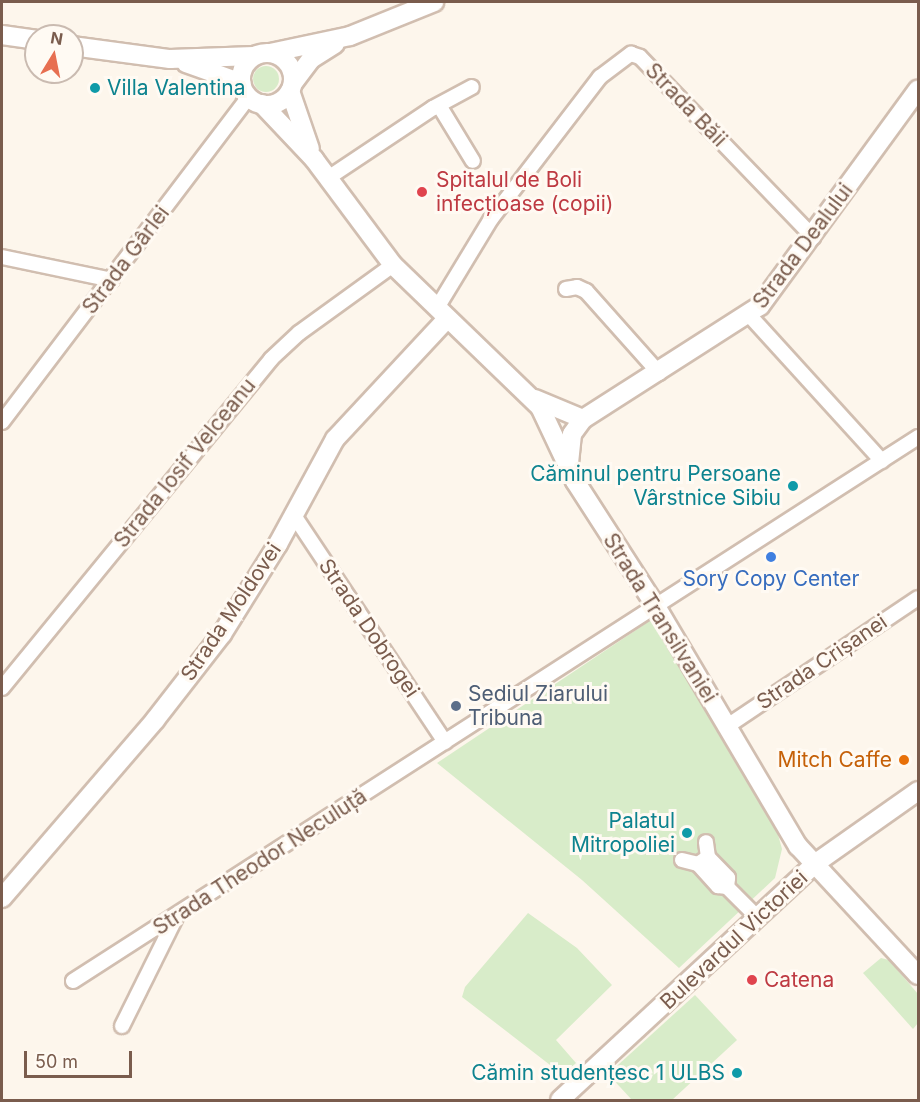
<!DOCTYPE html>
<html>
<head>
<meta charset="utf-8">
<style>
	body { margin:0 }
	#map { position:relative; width:920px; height:1102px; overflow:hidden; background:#fdf6ec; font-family:Inter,sans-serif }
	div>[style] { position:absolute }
	.green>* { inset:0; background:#d8ecc9 }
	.round { border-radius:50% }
	.roads { filter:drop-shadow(2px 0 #d1beb0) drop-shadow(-2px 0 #d1beb0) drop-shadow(0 2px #d1beb0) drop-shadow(0 -2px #d1beb0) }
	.street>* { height:14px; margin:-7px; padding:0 7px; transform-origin:7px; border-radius:7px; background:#fff }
	.secondary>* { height:18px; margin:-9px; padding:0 9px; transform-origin:9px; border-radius:9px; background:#fff }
	.secondary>.ring { margin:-9px; padding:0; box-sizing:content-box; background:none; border:18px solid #fff; border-radius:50% }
	.dots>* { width:16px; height:16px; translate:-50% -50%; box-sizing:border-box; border:3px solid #fffaf3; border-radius:50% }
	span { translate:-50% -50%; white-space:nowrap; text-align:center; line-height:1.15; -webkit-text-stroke:6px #fffaf3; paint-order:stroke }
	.culture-label { font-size:21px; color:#0d838f }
	.left { translate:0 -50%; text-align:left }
	.right { translate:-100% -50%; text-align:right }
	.street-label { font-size:21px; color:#7a5c4d }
	.health-label { font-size:21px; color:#be3a42 }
	.shop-label { font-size:21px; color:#366cbe }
	.service-label { font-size:21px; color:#4e5e75 }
	.food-label { font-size:21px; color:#c56008 }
	.frame { position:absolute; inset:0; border:3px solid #7a5c4d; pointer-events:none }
	.north { position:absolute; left:24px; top:24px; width:60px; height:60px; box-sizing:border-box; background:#fffaf3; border:2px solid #cabbb1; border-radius:50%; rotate:10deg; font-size:16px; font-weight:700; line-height:24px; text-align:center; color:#7a5c4d }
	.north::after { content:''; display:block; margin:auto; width:21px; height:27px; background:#e76f51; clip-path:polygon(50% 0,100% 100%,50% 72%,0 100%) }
	.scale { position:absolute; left:24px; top:1051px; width:108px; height:27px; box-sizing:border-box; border:3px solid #7a5c4d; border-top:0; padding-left:8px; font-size:18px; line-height:21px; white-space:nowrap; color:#7a5c4d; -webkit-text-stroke:4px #fffaf3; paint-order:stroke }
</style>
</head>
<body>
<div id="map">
	<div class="green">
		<div class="round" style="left:253px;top:66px;width:26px;height:26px"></div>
		<div style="clip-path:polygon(654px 618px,777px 831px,782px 849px,775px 878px,679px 968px,582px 880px,437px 763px)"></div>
		<div style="clip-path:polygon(528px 913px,577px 948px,612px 985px,556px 1040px,576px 1063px,563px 1075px,462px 997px,465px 987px)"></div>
		<div style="clip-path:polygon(881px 958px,889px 960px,918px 994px,918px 1023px,913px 1029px,863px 973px)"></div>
		<div style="clip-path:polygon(695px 995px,737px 1040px,672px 1100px,632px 1100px,608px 1074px)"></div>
	</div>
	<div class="roads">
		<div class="street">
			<div style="left:440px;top:107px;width:63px;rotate:58.6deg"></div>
			<div style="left:328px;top:178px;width:126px;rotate:-33.7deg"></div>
			<div style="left:433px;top:108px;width:44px;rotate:-28.3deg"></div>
			<div style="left:2px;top:257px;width:112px;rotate:11.8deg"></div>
			<div style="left:566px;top:289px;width:11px;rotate:-10deg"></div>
			<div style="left:577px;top:287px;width:10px;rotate:24deg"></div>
			<div style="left:586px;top:291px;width:110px;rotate:48.3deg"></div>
			<div style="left:437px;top:308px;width:104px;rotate:-58.8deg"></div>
			<div style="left:491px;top:219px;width:179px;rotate:-52.5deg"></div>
			<div style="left:600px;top:77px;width:39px;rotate:-37deg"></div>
			<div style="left:631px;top:54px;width:9px;rotate:18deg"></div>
			<div style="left:640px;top:57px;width:250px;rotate:46.1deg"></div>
			<div style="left:750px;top:316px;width:196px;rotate:47.7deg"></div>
			<div style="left:2px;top:422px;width:408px;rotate:-52.8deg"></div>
			<div style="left:293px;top:514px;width:274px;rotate:56.3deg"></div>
			<div style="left:2px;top:688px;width:425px;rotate:-50.7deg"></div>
			<div style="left:271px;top:359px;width:38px;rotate:-43deg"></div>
			<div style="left:299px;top:333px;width:116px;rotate:-35.9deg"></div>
			<div style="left:726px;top:727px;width:231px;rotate:-33.9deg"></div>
			<div style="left:708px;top:857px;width:29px;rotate:46deg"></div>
			<div style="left:728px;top:878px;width:9px;rotate:96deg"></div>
			<div style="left:727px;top:887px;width:44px;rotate:45deg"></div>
			<div style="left:682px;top:860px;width:16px;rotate:14deg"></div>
			<div style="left:698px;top:864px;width:12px;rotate:-35deg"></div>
			<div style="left:708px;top:857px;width:15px;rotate:-98deg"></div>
			<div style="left:698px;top:864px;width:30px;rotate:48deg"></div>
			<div style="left:718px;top:886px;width:9px;rotate:6deg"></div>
			<div style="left:73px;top:981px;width:1005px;rotate:-32.77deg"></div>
			<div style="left:122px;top:1026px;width:122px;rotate:-63.6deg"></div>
		</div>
		<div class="secondary">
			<div style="left:2px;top:35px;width:34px;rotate:8deg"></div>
			<div style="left:72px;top:46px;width:99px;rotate:7.6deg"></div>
			<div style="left:170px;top:59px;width:84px;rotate:-2deg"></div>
			<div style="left:270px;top:53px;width:82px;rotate:-12deg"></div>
			<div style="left:350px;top:36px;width:91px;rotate:-22deg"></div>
			<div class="ring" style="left:241px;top:53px;width:34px;height:34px"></div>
			<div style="left:186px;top:63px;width:59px;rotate:19.7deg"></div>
			<div style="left:293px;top:83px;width:30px;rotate:-53deg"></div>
			<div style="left:311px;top:59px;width:28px;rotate:-32deg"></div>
			<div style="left:290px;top:91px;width:61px;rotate:71deg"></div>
			<div style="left:262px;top:104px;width:76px;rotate:46.6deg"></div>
			<div style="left:314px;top:159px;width:132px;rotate:53.3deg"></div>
			<div style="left:393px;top:265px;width:204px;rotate:44deg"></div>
			<div style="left:540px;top:407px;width:82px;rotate:64.7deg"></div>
			<div style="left:575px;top:481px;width:151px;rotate:57.2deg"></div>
			<div style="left:657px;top:608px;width:277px;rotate:59.4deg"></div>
			<div style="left:798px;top:846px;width:176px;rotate:47.1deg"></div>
			<div style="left:535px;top:399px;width:52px;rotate:22.6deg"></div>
			<div style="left:569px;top:463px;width:29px;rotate:-84deg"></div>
			<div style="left:572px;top:434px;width:19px;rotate:-54deg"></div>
			<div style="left:583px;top:419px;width:210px;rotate:-32.6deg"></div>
			<div style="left:760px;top:306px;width:268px;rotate:-53.9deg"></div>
			<div style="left:2px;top:898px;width:235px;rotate:-49.3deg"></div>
			<div style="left:155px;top:720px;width:109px;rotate:-52.1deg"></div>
			<div style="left:222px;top:634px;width:106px;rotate:-58.1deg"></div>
			<div style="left:278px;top:544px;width:119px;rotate:-61.5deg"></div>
			<div style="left:335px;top:439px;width:164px;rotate:-47deg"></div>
			<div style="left:560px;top:1100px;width:349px;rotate:-42.8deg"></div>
			<div style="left:816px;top:863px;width:125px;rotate:-35.2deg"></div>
		</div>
	</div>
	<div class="dots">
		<div style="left:95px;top:88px;background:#0f9aa8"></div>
		<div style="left:422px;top:192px;background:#e0444e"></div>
		<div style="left:793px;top:486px;background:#0f9aa8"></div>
		<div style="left:771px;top:557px;background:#3f7fe0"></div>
		<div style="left:456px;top:706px;background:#5c6f8a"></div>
		<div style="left:904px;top:760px;background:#e8710a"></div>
		<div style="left:687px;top:833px;background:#0f9aa8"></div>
		<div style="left:752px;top:980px;background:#e0444e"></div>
		<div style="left:737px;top:1073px;background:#0f9aa8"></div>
	</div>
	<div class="culture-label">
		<span class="left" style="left:107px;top:88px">Villa Valentina</span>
		<span class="right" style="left:781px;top:486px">Căminul pentru Persoane<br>Vârstnice Sibiu</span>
		<span class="right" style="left:675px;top:833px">Palatul<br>Mitropoliei</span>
		<span class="right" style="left:725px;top:1073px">Cămin studențesc 1 ULBS</span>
	</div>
	<div class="street-label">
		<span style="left:686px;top:105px;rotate:46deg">Strada Băii</span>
		<span style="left:803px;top:246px;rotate:-53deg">Strada Dealului</span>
		<span style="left:126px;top:260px;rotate:-53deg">Strada Gârlei</span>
		<span style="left:185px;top:463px;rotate:-51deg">Strada Iosif Velceanu</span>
		<span style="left:231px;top:612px;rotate:-56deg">Strada Moldovei</span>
		<span style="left:660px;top:618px;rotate:58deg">Strada Transilvaniei</span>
		<span style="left:369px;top:628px;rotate:56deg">Strada Dobrogei</span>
		<span style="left:822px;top:662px;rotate:-34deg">Strada Crișanei</span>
		<span style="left:260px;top:862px;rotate:-33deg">Strada Theodor Neculuță</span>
		<span style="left:734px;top:940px;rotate:-43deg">Bulevardul Victoriei</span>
	</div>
	<div class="health-label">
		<span class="left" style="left:436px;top:192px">Spitalul de Boli<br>infecțioase (copii)</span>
		<span class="left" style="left:764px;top:980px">Catena</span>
	</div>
	<div class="shop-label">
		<span style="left:771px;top:579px">Sory Copy Center</span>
	</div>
	<div class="service-label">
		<span class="left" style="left:468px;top:706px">Sediul Ziarului<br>Tribuna</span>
	</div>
	<div class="food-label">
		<span class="right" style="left:892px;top:760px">Mitch Caffe</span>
	</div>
	<div class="frame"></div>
	<div class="north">N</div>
	<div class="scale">50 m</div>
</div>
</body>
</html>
